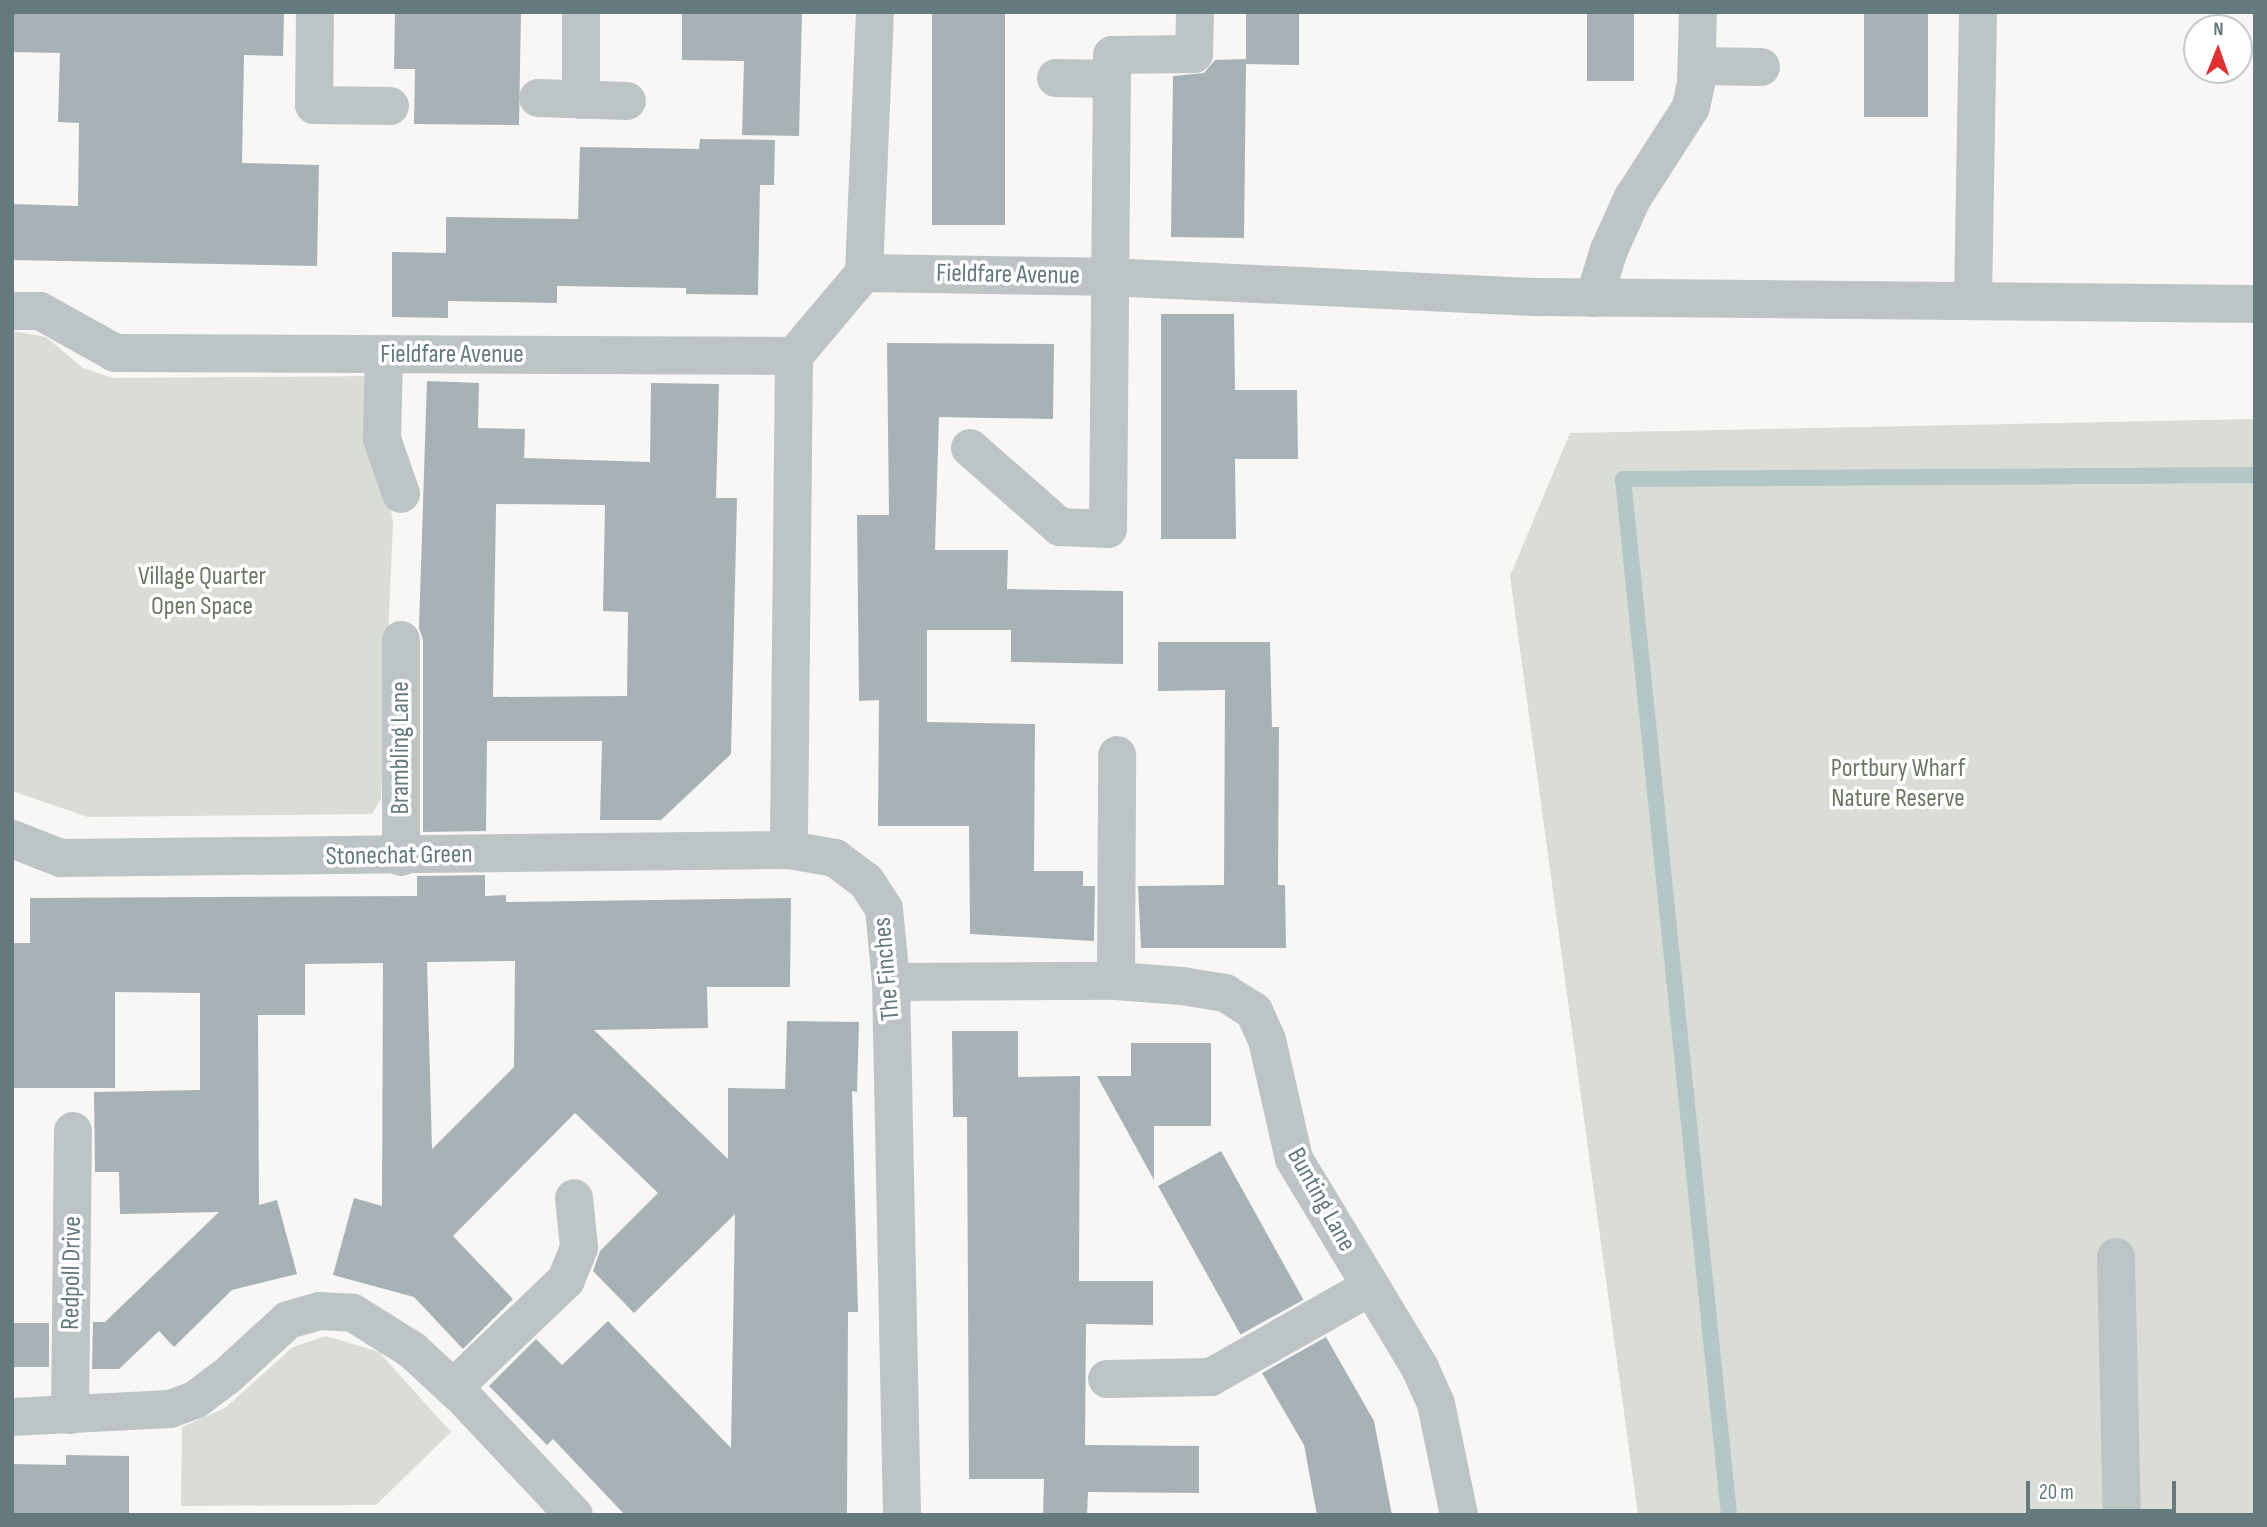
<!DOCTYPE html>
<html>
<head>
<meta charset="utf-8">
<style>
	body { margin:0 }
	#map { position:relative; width:2267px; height:1527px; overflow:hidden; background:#f8f7f5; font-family:"Sofia Sans Condensed",sans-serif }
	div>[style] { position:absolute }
	.green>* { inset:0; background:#d9ddd5 }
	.stream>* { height:16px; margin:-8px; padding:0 8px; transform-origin:8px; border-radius:8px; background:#b4c6c6 }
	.building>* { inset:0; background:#a6b2b5; transform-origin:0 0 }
	.minor>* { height:38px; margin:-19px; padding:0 19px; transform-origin:19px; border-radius:19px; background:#bdc4c5 }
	span { translate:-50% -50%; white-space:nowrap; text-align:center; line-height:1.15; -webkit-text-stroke:7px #fff; paint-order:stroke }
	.street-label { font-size:26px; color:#647a7f }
	.park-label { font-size:26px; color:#6c7863 }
	.frame { position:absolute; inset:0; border:14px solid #647a7f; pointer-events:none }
	.north { position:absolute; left:2183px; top:14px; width:70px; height:70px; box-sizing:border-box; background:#fff; border:2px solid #c1cacc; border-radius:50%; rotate:1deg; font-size:19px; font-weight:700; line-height:28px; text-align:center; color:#647a7f }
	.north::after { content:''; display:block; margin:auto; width:24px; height:32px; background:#dd3134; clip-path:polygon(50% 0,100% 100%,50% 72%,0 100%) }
	.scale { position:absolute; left:2026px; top:1481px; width:150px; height:32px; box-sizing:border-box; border:4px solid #647a7f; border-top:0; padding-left:9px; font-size:21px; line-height:24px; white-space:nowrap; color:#647a7f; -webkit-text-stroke:5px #fff; paint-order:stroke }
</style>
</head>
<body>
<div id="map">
	<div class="green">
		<div style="clip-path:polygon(12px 331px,46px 337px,83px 368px,113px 378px,371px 376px,393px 523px,381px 799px,372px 814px,88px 817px,12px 791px)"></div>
		<div style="clip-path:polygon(2255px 419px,2255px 1515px,1638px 1515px,1510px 576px,1570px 433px)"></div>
		<div style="clip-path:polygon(326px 1336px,379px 1352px,451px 1432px,376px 1505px,181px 1506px,182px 1427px,225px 1408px,293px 1347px)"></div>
	</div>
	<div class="stream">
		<div style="left:1729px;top:1515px;width:1041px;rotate:-95.84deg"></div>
		<div style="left:1623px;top:479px;width:632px;rotate:-0.36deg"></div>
	</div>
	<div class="building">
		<div style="clip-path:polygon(12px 12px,284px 12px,283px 56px,244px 55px,242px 163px,319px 165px,317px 266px,12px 260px,12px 204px,78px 206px,79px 123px,58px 122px,60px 53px,12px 52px)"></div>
		<div style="clip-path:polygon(395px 12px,521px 12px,519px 125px,414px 124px,415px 69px,394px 69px)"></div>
		<div style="clip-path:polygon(802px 12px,799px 136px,742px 135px,744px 61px,682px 60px,682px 14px)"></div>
		<div style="left:932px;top:12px;width:73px;height:213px"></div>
		<div style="clip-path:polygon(1246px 12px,1299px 12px,1299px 65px,1246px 64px,1244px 238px,1171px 237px,1173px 76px,1204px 73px,1215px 60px,1246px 59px)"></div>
		<div style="left:1587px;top:12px;width:47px;height:69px"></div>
		<div style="left:1864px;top:12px;width:64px;height:105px"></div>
		<div style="clip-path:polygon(700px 139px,775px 140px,774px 185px,760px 185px,758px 295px,686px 294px,686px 288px,557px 286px,557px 303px,448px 301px,448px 318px,392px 317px,392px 252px,446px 253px,446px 217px,578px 219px,580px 147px,699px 149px)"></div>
		<div style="clip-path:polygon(1161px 314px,1234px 314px,1235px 390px,1297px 390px,1298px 459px,1235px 459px,1236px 539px,1161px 539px)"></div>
		<div style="clip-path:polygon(887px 343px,1054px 344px,1053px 419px,939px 417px,935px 550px,1008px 550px,1007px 589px,1123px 591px,1123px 664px,1011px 662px,1011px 630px,927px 630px,927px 722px,1035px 724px,1034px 871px,1083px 871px,1083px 886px,1095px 886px,1094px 941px,970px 934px,969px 826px,878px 826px,879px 700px,859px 701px,857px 515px,889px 515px)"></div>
		<div style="clip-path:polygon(evenodd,427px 381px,479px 383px,478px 428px,525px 429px,524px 458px,650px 462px,651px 383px,719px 384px,716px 498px,737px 498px,731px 754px,661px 820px,600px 820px,602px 741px,487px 741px,486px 831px,423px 832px,423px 640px,419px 628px,427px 381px,496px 504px,605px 505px,603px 611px,628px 612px,627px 696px,493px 697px,496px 504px)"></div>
		<div style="clip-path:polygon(1158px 642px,1270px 642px,1272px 727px,1279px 727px,1278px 885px,1285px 885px,1286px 948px,1141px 948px,1138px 886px,1224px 885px,1225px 690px,1158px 691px)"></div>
		<div style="clip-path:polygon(evenodd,485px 875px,485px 896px,506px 895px,506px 902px,791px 898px,790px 987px,707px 987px,708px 1028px,594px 1030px,728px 1159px,728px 1088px,785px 1089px,787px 1021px,859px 1022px,857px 1092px,852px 1091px,858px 1312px,848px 1312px,847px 1515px,625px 1515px,553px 1439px,547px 1445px,489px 1386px,536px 1339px,562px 1365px,608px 1321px,731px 1448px,735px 1214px,634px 1313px,593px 1271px,600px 1251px,658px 1193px,575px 1113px,453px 1236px,513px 1299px,463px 1349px,414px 1297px,333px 1275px,354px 1198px,382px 1206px,383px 963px,305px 964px,305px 1015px,258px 1015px,259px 1205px,277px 1200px,297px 1274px,232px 1290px,174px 1347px,159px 1331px,119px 1369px,92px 1369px,93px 1322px,105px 1322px,219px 1212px,120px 1214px,119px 1172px,95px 1172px,94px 1092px,200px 1090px,200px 993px,115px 992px,115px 1088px,12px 1088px,12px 943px,30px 943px,30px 898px,417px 896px,417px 876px,485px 875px,515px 961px,514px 1067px,432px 1149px,427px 962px,515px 961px)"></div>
		<div style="clip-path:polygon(952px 1031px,1018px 1031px,1018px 1077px,1080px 1076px,1079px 1281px,1153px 1281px,1153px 1325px,1086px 1324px,1085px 1445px,1199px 1446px,1199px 1493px,1088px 1492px,1087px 1515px,1043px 1515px,1044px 1479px,969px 1479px,967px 1117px,953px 1117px)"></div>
		<div style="clip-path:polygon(1131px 1043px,1211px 1043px,1211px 1126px,1154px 1126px,1154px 1180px,1097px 1076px,1131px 1076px)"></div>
		<div style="left:1221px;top:1151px;width:170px;height:72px;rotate:61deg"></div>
		<div style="left:12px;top:1323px;width:37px;height:44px"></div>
		<div style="clip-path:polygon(1326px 1337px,1374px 1421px,1392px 1515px,1317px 1515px,1304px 1445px,1262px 1373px)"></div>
		<div style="clip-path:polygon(66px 1455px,129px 1456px,129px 1515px,12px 1515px,12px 1464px,66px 1465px)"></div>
	</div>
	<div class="minor">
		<div style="left:315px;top:12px;width:93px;rotate:90.6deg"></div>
		<div style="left:314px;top:105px;width:76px;rotate:0.8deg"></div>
		<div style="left:581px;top:12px;width:88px;rotate:90deg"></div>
		<div style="left:1697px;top:66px;width:64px;rotate:0.9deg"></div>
		<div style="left:1056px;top:78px;width:55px;rotate:1deg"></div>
		<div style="left:538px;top:98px;width:89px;rotate:1.9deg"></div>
		<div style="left:864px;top:273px;width:245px;rotate:0.9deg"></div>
		<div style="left:1109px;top:277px;width:432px;rotate:2.7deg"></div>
		<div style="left:1541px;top:297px;width:714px;rotate:0.56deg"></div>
		<div style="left:1594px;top:298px;width:50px;rotate:-72.6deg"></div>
		<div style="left:1609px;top:250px;width:56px;rotate:-65.7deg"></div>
		<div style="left:1632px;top:199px;width:109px;rotate:-57.3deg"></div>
		<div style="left:1691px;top:107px;width:25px;rotate:-78deg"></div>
		<div style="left:1696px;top:83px;width:71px;rotate:-88.4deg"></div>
		<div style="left:1973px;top:300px;width:288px;rotate:-89deg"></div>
		<div style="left:12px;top:311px;width:28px"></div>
		<div style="left:40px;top:311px;width:86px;rotate:29.2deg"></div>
		<div style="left:115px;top:353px;width:679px;rotate:0.25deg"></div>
		<div style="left:794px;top:356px;width:109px;rotate:-49.9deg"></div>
		<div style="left:864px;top:273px;width:261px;rotate:-87.6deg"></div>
		<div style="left:384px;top:355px;width:84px;rotate:91.4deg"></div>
		<div style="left:382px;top:439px;width:58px;rotate:70.9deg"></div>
		<div style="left:794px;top:356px;width:494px;rotate:90.6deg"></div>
		<div style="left:789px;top:850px;width:47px;rotate:9.9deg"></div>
		<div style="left:835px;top:858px;width:39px;rotate:37deg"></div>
		<div style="left:866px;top:881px;width:33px;rotate:57deg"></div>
		<div style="left:884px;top:909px;width:73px;rotate:84.5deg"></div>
		<div style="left:891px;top:982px;width:533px;rotate:88.82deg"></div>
		<div style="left:970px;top:448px;width:120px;rotate:41.3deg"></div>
		<div style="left:1060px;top:527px;width:48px;rotate:2.4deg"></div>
		<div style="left:1108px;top:529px;width:474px;rotate:-89.5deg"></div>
		<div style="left:1112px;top:55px;width:82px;rotate:-0.7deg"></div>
		<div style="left:1194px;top:54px;width:42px;rotate:-88.6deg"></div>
		<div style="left:12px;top:839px;width:53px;rotate:21.2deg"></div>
		<div style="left:61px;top:858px;width:728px;rotate:-0.63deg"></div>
		<div style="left:401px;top:857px;width:217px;rotate:-90deg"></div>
		<div style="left:1116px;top:981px;width:226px;rotate:-89.7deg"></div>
		<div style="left:891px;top:982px;width:225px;rotate:-0.3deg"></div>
		<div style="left:1116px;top:981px;width:66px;rotate:4.3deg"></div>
		<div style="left:1182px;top:986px;width:44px;rotate:9.2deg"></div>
		<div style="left:1225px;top:993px;width:34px;rotate:32deg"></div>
		<div style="left:1254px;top:1011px;width:32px;rotate:66deg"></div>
		<div style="left:1267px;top:1040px;width:122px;rotate:77.2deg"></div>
		<div style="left:1294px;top:1159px;width:244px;rotate:58.9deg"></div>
		<div style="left:1420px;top:1368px;width:39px;rotate:66deg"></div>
		<div style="left:1436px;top:1404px;width:113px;rotate:78.3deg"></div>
		<div style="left:2116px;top:1257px;width:258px;rotate:88.7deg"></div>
		<div style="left:1107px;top:1379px;width:104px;rotate:-1.1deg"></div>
		<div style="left:1211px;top:1377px;width:183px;rotate:-29.5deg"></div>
		<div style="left:453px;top:1388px;width:156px;rotate:-43.7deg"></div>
		<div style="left:566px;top:1280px;width:35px;rotate:-68deg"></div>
		<div style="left:579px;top:1247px;width:49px;rotate:-95.8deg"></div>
		<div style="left:70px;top:1415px;width:284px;rotate:-89.4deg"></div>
		<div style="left:12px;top:1417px;width:158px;rotate:-2.9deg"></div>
		<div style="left:170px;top:1409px;width:27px;rotate:-20deg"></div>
		<div style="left:195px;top:1400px;width:39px;rotate:-37deg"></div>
		<div style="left:226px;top:1377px;width:84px;rotate:-42.6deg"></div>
		<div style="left:288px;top:1320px;width:32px;rotate:-16deg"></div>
		<div style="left:319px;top:1311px;width:34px;rotate:3deg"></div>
		<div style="left:353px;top:1313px;width:70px;rotate:32.1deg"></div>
		<div style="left:412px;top:1350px;width:72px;rotate:42.8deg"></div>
		<div style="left:465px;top:1399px;width:159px;rotate:46.8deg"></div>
	</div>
	<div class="street-label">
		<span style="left:1008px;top:275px;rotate:1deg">Fieldfare Avenue</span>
		<span style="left:452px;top:355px">Fieldfare Avenue</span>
		<span style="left:401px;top:748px;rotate:-90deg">Brambling Lane</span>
		<span style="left:399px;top:856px;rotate:-1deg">Stonechat Green</span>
		<span style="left:887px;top:969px;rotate:-95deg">The Finches</span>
		<span style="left:1321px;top:1200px;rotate:61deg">Bunting Lane</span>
		<span style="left:72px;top:1273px;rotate:-89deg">Redpoll Drive</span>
	</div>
	<div class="park-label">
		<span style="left:202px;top:592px">Village Quarter<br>Open Space</span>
		<span style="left:1898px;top:784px">Portbury Wharf<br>Nature Reserve</span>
	</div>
	<div class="frame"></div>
	<div class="north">N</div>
	<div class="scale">20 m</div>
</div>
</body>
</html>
